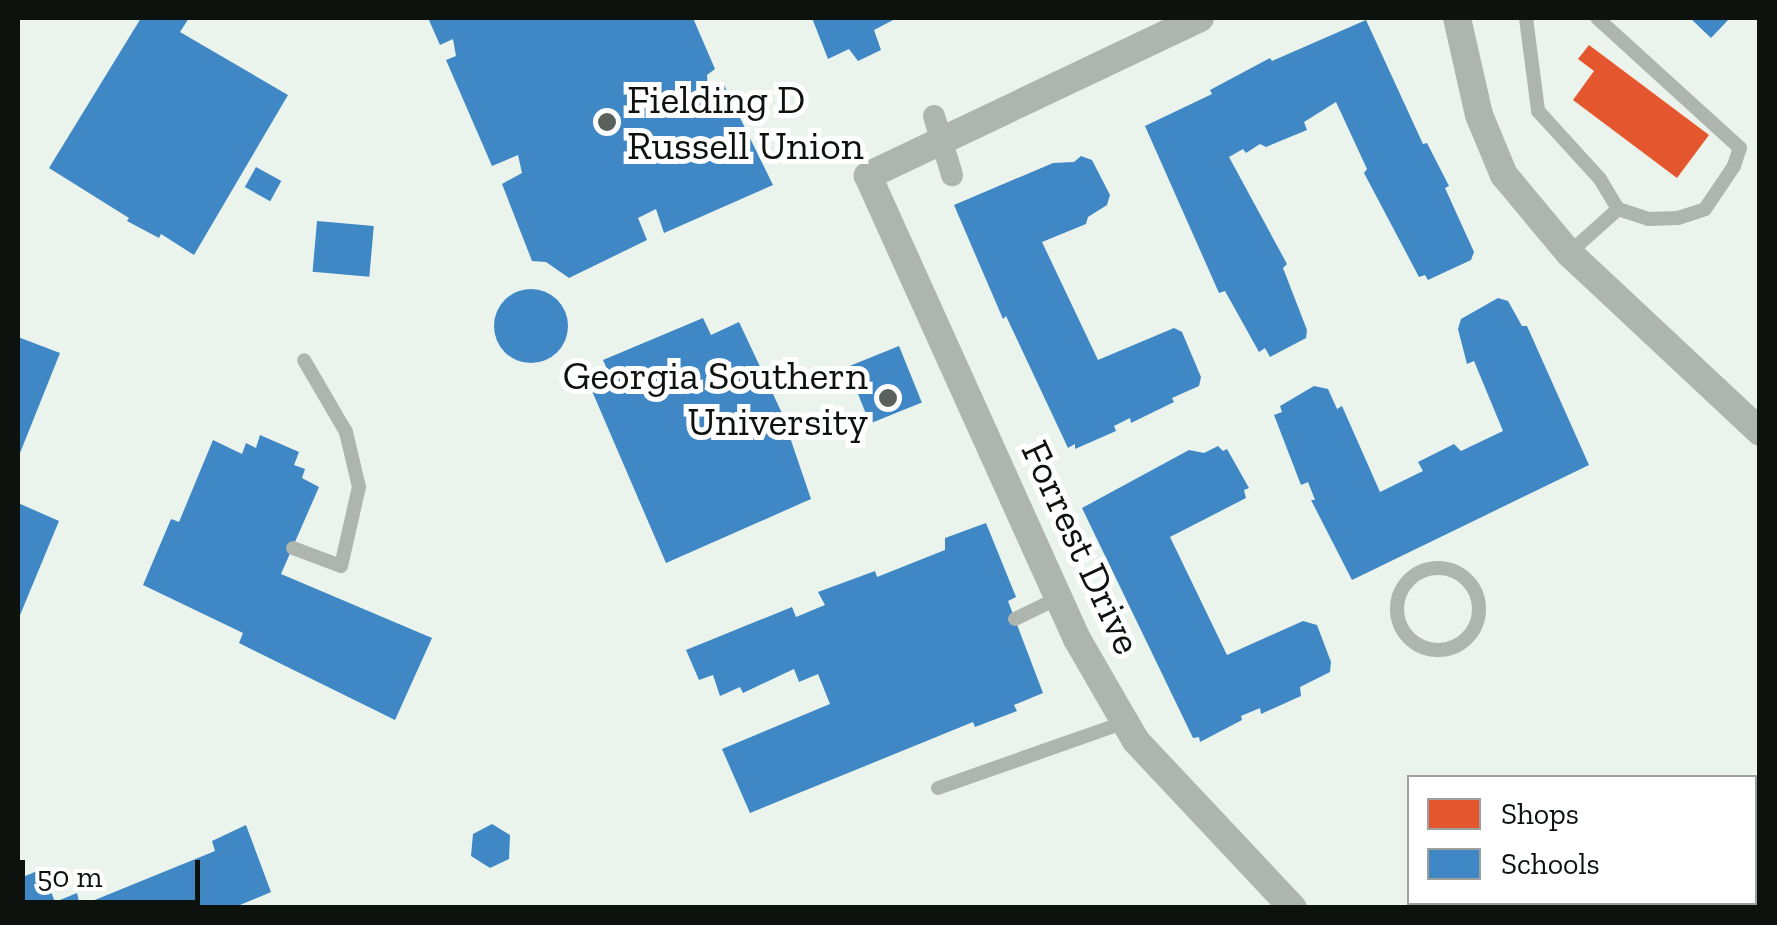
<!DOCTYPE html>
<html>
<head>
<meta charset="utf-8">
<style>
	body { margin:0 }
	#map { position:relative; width:1777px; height:925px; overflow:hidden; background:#eaf4ec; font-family:"Zilla Slab",serif }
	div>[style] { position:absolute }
	.shops>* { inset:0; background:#e4572e }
	.schools>* { inset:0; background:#3f88c5; transform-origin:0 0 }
	.round { border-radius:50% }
	.service>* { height:14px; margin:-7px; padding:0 7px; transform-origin:7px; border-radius:7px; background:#adb5ae }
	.service>.ring { margin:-7px; padding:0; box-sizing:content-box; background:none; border:14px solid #adb5ae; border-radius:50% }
	.pedestrian>* { height:22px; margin:-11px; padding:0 11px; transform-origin:11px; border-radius:11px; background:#adb5ae }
	.minor>* { height:28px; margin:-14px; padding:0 14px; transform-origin:14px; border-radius:14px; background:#adb5ae }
	.dots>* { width:28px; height:28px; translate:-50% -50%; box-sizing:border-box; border:5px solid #fff; border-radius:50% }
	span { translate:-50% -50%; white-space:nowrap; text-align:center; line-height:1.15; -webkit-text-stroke:10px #fff; paint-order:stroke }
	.poi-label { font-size:40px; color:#0d120e }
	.left { translate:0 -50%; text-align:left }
	.right { translate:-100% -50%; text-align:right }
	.street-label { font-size:40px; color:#0d120e }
	.frame { position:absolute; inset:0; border:20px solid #0d120e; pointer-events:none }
	.legend { position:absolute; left:1407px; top:775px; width:350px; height:130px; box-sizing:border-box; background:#fff; border:2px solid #9ea09f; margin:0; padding:12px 18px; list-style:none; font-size:30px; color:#0d120e }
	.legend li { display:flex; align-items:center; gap:20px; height:50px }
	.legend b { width:50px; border:2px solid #9ea09f }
	.scale { position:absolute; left:20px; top:860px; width:180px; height:45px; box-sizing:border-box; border:5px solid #0d120e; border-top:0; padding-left:12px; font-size:30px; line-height:35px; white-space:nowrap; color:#0d120e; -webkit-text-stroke:8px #fff; paint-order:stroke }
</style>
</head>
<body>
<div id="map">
	<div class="shops">
		<div style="clip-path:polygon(1589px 45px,1709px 135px,1677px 178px,1573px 100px,1594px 71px,1578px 59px)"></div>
	</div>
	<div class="schools">
		<div style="clip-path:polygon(141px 18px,189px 18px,180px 32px,288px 95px,194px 255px,161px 234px,159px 238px,127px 221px,129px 218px,49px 168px)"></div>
		<div style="clip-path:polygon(428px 18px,693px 18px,715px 69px,707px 75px,708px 89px,723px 83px,773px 185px,664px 233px,656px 209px,638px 218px,647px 240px,569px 278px,546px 262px,532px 261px,502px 184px,522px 173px,518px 155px,492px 166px,446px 60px,456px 56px,453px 39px,440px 45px)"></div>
		<div style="clip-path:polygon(812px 18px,897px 18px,874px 30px,881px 50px,858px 61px,849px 49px,828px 59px)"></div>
		<div style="clip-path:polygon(1690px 18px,1730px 18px,1711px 38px)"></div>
		<div style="clip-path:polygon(1366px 20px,1423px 144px,1427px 143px,1449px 186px,1445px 188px,1474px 252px,1471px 260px,1428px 280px,1425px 275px,1419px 277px,1364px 173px,1367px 169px,1336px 102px,1304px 122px,1307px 130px,1266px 147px,1260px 144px,1246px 153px,1243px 149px,1229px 157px,1287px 264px,1283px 268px,1307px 330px,1306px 338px,1270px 357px,1265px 348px,1259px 352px,1225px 291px,1219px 293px,1145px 126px,1212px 94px,1210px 90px,1270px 58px,1272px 61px)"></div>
		<div style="clip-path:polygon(1081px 156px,1092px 160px,1110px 195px,1107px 205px,1088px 217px,1086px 224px,1042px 242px,1098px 360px,1174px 328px,1182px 332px,1201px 377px,1199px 386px,1172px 398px,1174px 402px,1131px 423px,1130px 418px,1114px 426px,1116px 431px,1075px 449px,1075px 444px,1068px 448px,1006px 316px,1003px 319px,954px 205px,1053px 163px,1074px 162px)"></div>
		<div style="left:256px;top:167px;width:29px;height:23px;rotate:29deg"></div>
		<div style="left:317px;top:221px;width:57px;height:51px;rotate:5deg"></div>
		<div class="round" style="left:494px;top:289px;width:74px;height:74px"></div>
		<div style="clip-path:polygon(1498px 298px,1508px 301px,1522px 326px,1527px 326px,1589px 465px,1352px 580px,1311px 500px,1315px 500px,1308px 482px,1301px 485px,1274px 415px,1282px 412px,1280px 406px,1314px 386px,1328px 389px,1337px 409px,1342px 406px,1380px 492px,1423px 471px,1418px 462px,1454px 444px,1461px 451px,1503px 431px,1474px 361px,1467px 364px,1458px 329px,1461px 319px)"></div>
		<div style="clip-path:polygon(703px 318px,711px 335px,739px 322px,781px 411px,811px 499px,666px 563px,592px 391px,613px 382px,603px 360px)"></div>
		<div style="clip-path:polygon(18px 337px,60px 353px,18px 458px)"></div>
		<div style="left:899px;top:346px;width:61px;height:56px;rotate:68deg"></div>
		<div style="clip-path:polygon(260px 435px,299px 452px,294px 465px,305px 469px,302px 478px,319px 487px,281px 574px,432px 638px,395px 720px,239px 643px,243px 633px,143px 585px,171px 519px,179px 522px,213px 440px,242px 454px,246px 443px,256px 448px)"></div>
		<div style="clip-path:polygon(1218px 446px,1223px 451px,1227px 449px,1249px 488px,1244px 490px,1246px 498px,1170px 537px,1227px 655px,1303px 621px,1317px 625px,1331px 662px,1330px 672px,1300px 687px,1301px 696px,1261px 714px,1260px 708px,1241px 716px,1242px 720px,1200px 742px,1199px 737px,1193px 738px,1082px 508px,1189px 450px,1204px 453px)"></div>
		<div style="clip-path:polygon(18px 503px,59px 521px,18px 620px)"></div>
		<div style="clip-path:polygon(986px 523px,1016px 597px,1008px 601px,1043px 693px,1014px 705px,1017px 711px,975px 727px,973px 722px,750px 813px,722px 749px,830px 704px,818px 674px,799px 682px,794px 669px,743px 693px,740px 687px,720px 696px,713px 675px,699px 680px,686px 650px,792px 607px,796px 617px,825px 605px,818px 592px,875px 571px,877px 577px,945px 550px,945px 538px)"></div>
		<div style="clip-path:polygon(492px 824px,510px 835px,509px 859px,490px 868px,471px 856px,473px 834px)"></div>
		<div style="clip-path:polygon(246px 825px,271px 892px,233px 908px,18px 908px,18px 879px,42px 869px,55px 902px,77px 893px,80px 906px,215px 851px,212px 841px)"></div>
		<div style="clip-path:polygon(1615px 902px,1644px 902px,1650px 908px,1610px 908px)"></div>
	</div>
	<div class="service">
		<div style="left:1526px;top:18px;width:94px;rotate:82.6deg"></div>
		<div style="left:1538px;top:111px;width:92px;rotate:47.6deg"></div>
		<div style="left:1600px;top:179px;width:35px;rotate:59deg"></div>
		<div style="left:1618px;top:209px;width:32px;rotate:18deg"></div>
		<div style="left:1648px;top:219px;width:30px;rotate:-2deg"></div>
		<div style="left:1678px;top:218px;width:28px;rotate:-18deg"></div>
		<div style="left:1705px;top:209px;width:52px;rotate:-56deg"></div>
		<div style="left:1734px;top:166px;width:19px;rotate:-72deg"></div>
		<div style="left:1740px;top:148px;width:193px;rotate:-137.7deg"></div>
		<div style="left:1569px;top:253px;width:66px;rotate:-41.9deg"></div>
		<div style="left:293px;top:548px;width:51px;rotate:20.6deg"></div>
		<div style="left:341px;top:566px;width:81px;rotate:-77.2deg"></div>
		<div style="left:359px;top:487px;width:57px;rotate:-103.3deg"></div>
		<div style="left:346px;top:432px;width:83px;rotate:-120.3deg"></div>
		<div class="ring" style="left:1397px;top:568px;width:68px;height:68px"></div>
		<div style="left:1015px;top:619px;width:48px;rotate:-26deg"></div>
		<div style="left:938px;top:788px;width:198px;rotate:-19.4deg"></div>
		<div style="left:1754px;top:839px;width:8px;rotate:-40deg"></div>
	</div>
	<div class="pedestrian">
		<div style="left:934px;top:116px;width:62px;rotate:73deg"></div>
	</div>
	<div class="minor">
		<div style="left:1200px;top:18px;width:368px;rotate:154.6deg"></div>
		<div style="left:868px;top:176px;width:508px;rotate:65.71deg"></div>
		<div style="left:1077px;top:639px;width:96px;rotate:60deg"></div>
		<div style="left:1125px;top:722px;width:22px;rotate:60deg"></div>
		<div style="left:1136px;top:741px;width:229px;rotate:46.8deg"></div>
		<div style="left:1457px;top:18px;width:99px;rotate:77.2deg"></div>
		<div style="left:1479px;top:115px;width:65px;rotate:67.4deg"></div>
		<div style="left:1504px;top:175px;width:102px;rotate:50.2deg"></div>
		<div style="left:1569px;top:253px;width:262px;rotate:43.1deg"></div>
	</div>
	<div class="dots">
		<div style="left:607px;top:122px;background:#5a615c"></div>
		<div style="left:888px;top:398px;background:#5a615c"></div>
	</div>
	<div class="poi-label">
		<span class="left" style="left:627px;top:122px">Fielding D<br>Russell Union</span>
		<span class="right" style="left:868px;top:398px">Georgia Southern<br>University</span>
	</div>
	<div class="street-label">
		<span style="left:1082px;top:547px;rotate:65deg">Forrest Drive</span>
	</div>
	<div class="frame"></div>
	<ul class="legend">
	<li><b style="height:28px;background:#e4572e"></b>Shops</li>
	<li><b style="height:28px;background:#3f88c5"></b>Schools</li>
	</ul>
	<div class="scale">50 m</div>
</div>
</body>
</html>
